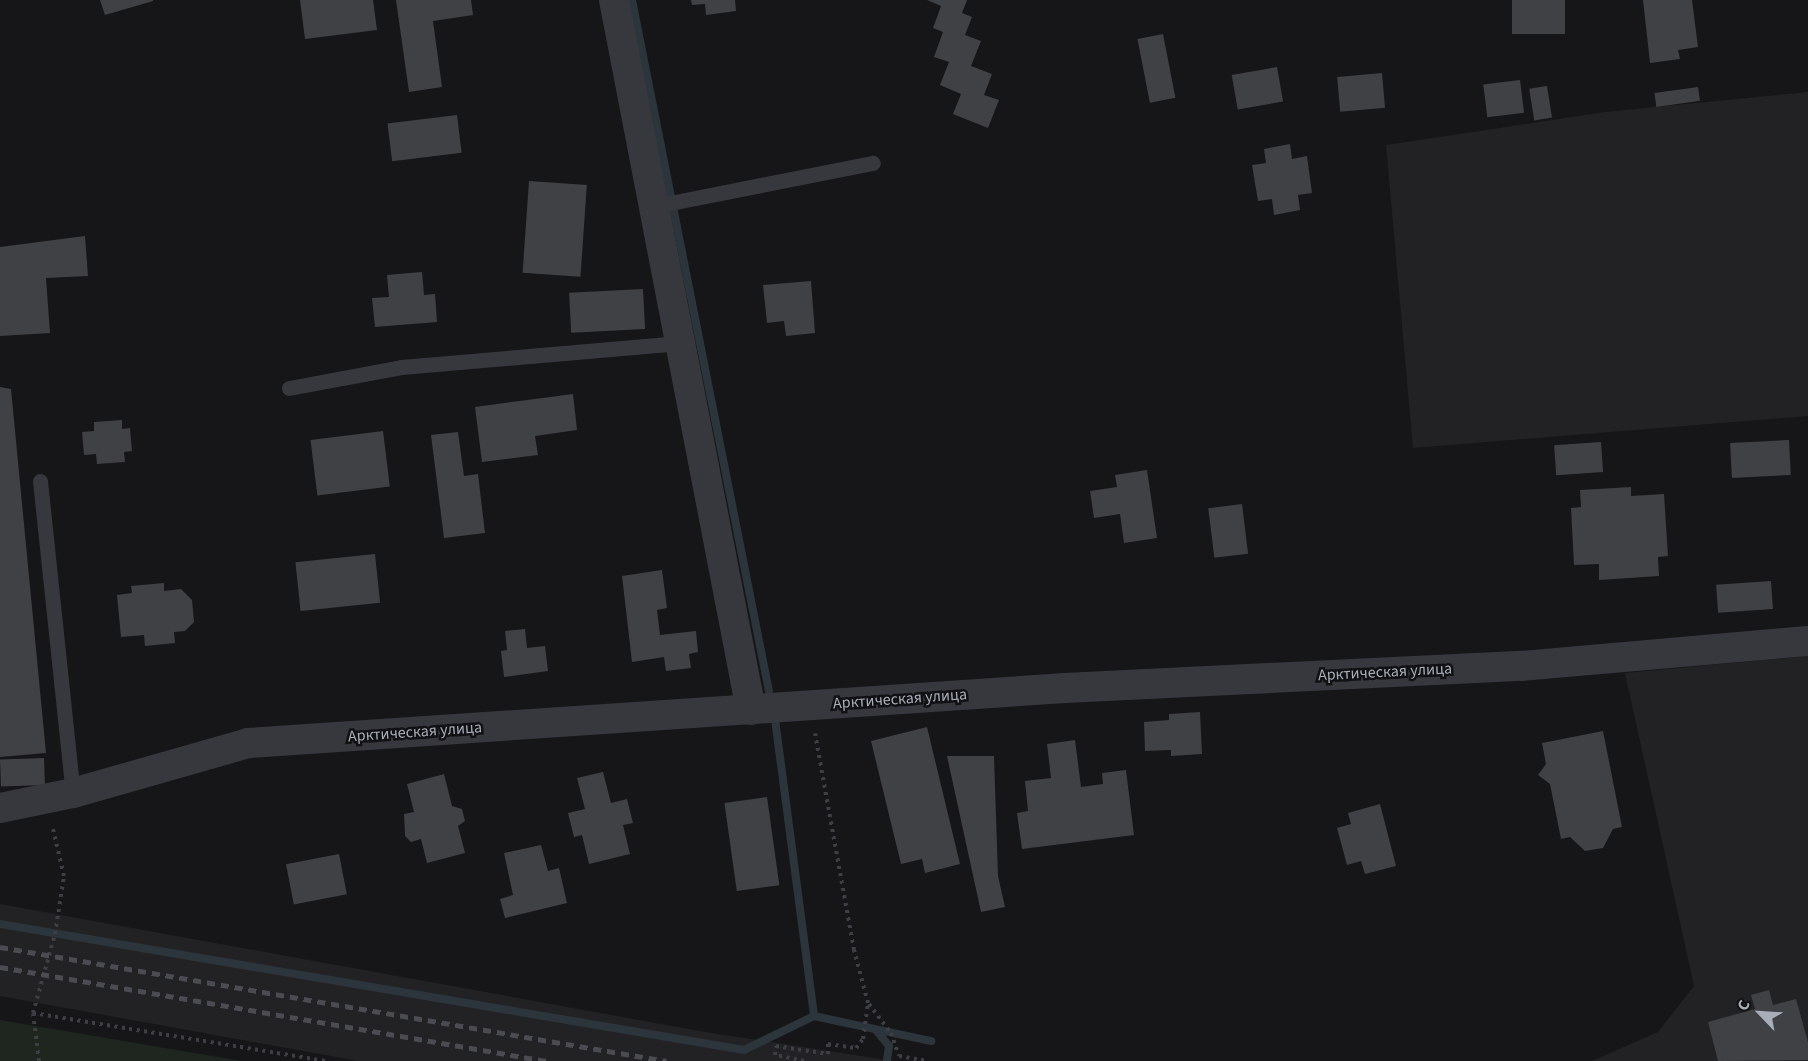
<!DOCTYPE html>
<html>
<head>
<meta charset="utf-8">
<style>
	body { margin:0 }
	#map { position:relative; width:1808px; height:1061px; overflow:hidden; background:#161618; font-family:"Source Sans 3",sans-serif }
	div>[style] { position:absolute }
	.built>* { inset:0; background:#222225 }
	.green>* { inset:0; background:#1e261f }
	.stream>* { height:8px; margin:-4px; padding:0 4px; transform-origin:4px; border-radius:4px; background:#2c353c }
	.building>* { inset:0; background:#404145; transform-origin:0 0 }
	.path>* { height:4px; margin-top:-2px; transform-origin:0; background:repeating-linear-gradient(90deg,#3d3f44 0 3px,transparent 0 7.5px) }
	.service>* { height:15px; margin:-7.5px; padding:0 7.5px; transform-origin:7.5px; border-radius:7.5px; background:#37383d }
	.minor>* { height:30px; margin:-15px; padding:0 15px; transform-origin:15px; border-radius:15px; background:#37383d }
	.rail>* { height:4.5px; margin-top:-2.25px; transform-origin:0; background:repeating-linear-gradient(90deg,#4a4c52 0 8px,transparent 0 14px) }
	span { translate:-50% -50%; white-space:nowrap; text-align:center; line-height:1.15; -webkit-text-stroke:5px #111113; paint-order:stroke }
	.street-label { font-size:16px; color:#a8adb8 }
	.north { position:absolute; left:1730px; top:983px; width:60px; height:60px; -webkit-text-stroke:4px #111113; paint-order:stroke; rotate:295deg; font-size:16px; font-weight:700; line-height:24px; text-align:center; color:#a8adb8 }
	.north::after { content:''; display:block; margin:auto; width:21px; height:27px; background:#a8adb8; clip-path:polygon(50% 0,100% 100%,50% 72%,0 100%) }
</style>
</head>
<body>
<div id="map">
	<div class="built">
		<div style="clip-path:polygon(1808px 92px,1808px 416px,1413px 448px,1386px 145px,1605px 112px)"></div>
		<div style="clip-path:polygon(1808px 656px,1808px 1061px,1592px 1061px,1658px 1032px,1694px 986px,1625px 673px)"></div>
		<div style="clip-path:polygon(0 904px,705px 1032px,894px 1061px,358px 1061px,0 996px)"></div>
	</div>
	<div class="green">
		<div style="clip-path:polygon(0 1020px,242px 1061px,0 1061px)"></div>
	</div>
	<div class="stream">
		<div style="left:632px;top:0;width:704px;rotate:78.79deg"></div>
		<div style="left:775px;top:719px;width:300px;rotate:82.5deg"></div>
		<div style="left:0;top:924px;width:755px;rotate:9.61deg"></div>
		<div style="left:744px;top:1050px;width:78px;rotate:-25.9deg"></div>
		<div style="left:814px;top:1016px;width:120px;rotate:12.1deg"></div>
		<div style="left:876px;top:1030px;width:21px;rotate:51deg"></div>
		<div style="left:889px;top:1046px;width:15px;rotate:98deg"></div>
	</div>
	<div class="building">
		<div style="clip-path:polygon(100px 0,153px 0,153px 1px,105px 15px)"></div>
		<div style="clip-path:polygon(300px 0,373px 0,377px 30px,305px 39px)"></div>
		<div style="clip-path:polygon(396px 0,471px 0,473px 15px,433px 21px,442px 87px,409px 92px)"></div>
		<div style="clip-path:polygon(691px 0,735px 0,736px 11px,706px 15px,705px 4px,692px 5px)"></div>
		<div style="clip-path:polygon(927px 0,967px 0,962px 13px,972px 17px,965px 35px,981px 41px,971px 66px,992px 74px,984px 95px,999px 100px,988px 128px,953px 114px,961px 94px,940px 85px,949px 62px,934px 57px,943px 32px,933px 28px,941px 6px)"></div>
		<div style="left:1512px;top:0;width:53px;height:34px"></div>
		<div style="clip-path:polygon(1643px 0,1692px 0,1698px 47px,1678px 50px,1680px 59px,1650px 63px)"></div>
		<div style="left:1163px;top:34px;width:65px;height:26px;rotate:79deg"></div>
		<div style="left:1277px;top:67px;width:35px;height:46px;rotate:80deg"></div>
		<div style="left:1382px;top:73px;width:35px;height:45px;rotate:85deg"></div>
		<div style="left:1520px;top:80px;width:33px;height:37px;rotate:83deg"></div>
		<div style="left:1547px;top:86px;width:32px;height:18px;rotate:81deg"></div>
		<div style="left:1698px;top:87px;width:14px;height:44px;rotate:82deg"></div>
		<div style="left:457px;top:115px;width:38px;height:70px;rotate:83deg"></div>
		<div style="clip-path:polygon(1290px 144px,1292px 159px,1307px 156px,1312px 193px,1298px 195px,1300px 210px,1274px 215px,1272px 199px,1258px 201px,1252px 165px,1266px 163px,1264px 149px)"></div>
		<div style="left:529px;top:181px;width:58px;height:92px;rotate:4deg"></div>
		<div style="clip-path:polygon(85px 236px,88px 276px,46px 278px,50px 333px,0 336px,0 247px)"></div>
		<div style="clip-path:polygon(422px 272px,424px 295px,435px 294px,437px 322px,375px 327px,372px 298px,389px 297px,387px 275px)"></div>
		<div style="clip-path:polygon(811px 281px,815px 333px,786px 336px,784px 321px,767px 323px,763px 285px)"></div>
		<div style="left:643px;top:289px;width:40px;height:74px;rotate:87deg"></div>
		<div style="clip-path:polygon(0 387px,11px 389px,46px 753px,0 757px)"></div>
		<div style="clip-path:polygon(573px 394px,577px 430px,535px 436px,538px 455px,482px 462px,475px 407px)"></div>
		<div style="clip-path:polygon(122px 420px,122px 429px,130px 428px,132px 451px,124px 452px,125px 462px,97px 464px,96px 454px,84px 455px,82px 432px,94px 431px,94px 422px)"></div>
		<div style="left:383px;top:431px;width:56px;height:73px;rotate:83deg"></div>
		<div style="clip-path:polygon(458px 432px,464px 476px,478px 474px,485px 533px,444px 538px,431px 435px)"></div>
		<div style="left:1789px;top:440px;width:35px;height:59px;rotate:87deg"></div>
		<div style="left:1601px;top:442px;width:30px;height:47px;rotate:86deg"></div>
		<div style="clip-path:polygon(1147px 470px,1157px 538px,1124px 543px,1120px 514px,1094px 518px,1090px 491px,1117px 487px,1115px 475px)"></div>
		<div style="clip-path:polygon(1631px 487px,1631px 496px,1664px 494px,1668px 556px,1658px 557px,1659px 576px,1599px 580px,1599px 564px,1574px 565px,1571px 508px,1581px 507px,1580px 490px)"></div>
		<div style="left:1242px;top:504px;width:50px;height:34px;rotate:83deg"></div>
		<div style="left:375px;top:554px;width:49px;height:80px;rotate:84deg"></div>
		<div style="clip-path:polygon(662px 570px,667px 608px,657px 610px,660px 635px,696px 631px,698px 652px,689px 654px,691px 668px,666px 671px,664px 657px,632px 662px,622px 576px)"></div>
		<div style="left:1771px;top:581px;width:28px;height:55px;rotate:86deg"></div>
		<div style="clip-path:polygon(164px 583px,164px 591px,181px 589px,192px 600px,194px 622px,185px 631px,174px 632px,175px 643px,145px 646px,144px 635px,121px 637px,117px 595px,132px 593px,131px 586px)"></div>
		<div style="clip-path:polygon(525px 629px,527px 648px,545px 646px,548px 671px,504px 677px,501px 651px,507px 650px,505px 631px)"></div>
		<div style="clip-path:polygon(1200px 712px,1202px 754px,1171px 756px,1171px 750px,1145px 751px,1144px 722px,1169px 720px,1169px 714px)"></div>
		<div style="clip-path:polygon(927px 727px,960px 864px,925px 873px,922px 859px,901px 864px,871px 741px)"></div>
		<div style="clip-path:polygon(1603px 731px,1622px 827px,1613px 829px,1603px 848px,1585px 851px,1570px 837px,1561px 839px,1550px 784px,1538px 775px,1546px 764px,1542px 743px)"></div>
		<div style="clip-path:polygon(1075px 740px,1081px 787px,1103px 784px,1102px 773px,1126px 770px,1134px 835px,1022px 849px,1017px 813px,1028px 811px,1025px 781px,1051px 778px,1047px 744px)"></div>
		<div style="clip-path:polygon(947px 756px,994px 756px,998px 876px,1005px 907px,981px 912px)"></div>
		<div style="left:44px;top:758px;width:27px;height:44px;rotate:88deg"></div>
		<div style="clip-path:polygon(603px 772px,611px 803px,627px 799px,633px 823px,623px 825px,630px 854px,589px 864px,582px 835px,574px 837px,568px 813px,585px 809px,577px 778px)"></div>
		<div style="clip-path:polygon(444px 774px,452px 806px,462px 809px,465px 821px,458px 826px,465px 853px,427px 863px,421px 839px,411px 842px,405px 836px,404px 814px,414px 812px,407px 784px)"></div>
		<div style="left:767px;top:797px;width:89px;height:43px;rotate:82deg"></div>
		<div style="clip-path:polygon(1380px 804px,1396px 866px,1365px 874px,1361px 861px,1347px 865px,1337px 828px,1351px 824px,1348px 813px)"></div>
		<div style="clip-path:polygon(541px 845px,548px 871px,559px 868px,567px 903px,505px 918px,500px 899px,513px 895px,504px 853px)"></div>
		<div style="left:339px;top:854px;width:41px;height:54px;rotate:79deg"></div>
		<div style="clip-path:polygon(1769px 990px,1773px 1005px,1796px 999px,1808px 1042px,1808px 1060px,1718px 1061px,1708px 1022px,1755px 1009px,1751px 995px)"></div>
	</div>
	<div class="path">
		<div style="left:869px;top:1004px;width:36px;rotate:53deg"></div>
		<div style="left:891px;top:1033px;width:24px;rotate:71deg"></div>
		<div style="left:899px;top:1056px;width:27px;rotate:10deg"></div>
		<div style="left:33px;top:1013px;width:298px;rotate:9.3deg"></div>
		<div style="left:39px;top:1061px;width:48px;rotate:-97.1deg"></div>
		<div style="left:33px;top:1013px;width:82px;rotate:-74.4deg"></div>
		<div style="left:55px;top:934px;width:59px;rotate:-81.2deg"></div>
		<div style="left:64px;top:876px;width:52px;rotate:-103.2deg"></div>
		<div style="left:804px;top:1061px;width:30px;rotate:-168deg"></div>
		<div style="left:775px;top:1055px;width:9px;rotate:-84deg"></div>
		<div style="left:776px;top:1046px;width:53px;rotate:8.7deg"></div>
		<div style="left:828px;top:1054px;width:10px;rotate:-90deg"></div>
		<div style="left:828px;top:1044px;width:28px;rotate:8deg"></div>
		<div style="left:856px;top:1048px;width:11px;rotate:-52deg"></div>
		<div style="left:863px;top:1039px;width:36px;rotate:-82deg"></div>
		<div style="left:868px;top:1003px;width:55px;rotate:-104.8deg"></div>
		<div style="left:854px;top:950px;width:220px;rotate:-100.2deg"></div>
	</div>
	<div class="service">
		<div style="left:655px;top:206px;width:222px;rotate:-11.2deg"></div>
		<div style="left:289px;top:388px;width:114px;rotate:-10.6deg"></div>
		<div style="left:401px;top:367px;width:280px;rotate:-4.9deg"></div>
		<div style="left:40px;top:481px;width:314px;rotate:84deg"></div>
	</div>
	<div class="minor">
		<div style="left:614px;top:0;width:723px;rotate:79.08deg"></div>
		<div style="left:0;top:808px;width:75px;rotate:-11.6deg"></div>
		<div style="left:73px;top:793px;width:182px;rotate:-15.9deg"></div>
		<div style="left:248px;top:743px;width:819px;rotate:-3.85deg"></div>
		<div style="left:1065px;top:688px;width:457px;rotate:-2.8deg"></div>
		<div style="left:1521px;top:666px;width:288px;rotate:-5deg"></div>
	</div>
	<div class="rail">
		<div style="left:0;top:947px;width:676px;rotate:9.71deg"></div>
		<div style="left:0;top:967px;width:554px;rotate:9.77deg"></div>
	</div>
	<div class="street-label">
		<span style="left:1385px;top:672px;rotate:-3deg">Арктическая улица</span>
		<span style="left:900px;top:699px;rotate:-4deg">Арктическая улица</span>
		<span style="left:415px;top:732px;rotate:-4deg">Арктическая улица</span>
	</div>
	<div class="north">С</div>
</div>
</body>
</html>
